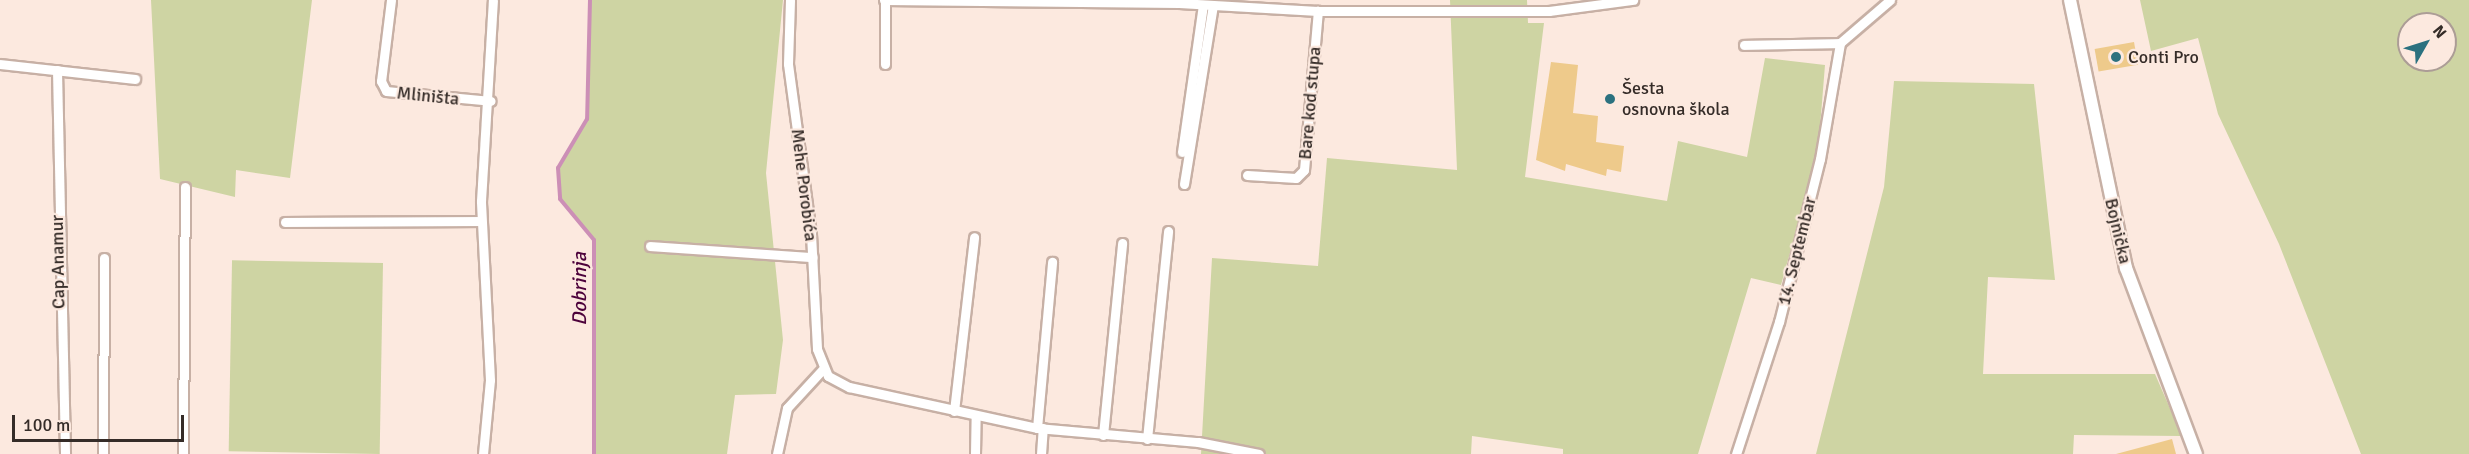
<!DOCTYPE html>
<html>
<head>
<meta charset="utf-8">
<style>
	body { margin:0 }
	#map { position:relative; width:2469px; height:454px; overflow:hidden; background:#fce9df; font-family:Signika,sans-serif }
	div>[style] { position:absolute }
	.green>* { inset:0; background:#ced4a3; transform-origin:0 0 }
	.stream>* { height:4px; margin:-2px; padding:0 2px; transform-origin:2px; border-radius:2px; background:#cc8fb6 }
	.building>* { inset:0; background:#eeca8b; transform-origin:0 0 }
	.roads { filter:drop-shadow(2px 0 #c7b0a5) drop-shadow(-2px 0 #c7b0a5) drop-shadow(0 2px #c7b0a5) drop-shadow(0 -2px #c7b0a5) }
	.minor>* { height:9px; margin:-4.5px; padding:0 4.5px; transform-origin:4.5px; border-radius:4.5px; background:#fff }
	.secondary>* { height:12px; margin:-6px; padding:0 6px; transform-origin:6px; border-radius:6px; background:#fff }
	.dots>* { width:16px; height:16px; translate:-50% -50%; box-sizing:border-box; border:3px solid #fce9df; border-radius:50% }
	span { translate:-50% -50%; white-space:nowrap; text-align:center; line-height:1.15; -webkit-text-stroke:4.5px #fce9df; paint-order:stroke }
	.poi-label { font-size:18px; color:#352c28 }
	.left { translate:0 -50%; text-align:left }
	.street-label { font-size:18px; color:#352c28 }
	.water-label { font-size:20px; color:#4d023b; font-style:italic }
	.north { position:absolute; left:2397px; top:12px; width:60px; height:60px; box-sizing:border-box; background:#fce9df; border:2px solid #ac9d96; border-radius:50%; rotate:51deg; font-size:16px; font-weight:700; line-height:24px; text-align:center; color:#352c28 }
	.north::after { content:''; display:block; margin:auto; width:21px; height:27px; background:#2b717f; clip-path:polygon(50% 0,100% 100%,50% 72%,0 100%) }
	.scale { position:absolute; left:12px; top:415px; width:172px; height:27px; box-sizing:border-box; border:3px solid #352c28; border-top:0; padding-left:8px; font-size:18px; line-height:21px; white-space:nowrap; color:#352c28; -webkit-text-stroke:4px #fce9df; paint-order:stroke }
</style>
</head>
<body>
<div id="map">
	<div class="green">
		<div style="clip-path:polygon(151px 0,312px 0,290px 178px,236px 170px,235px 197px,160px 179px)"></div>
		<div style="clip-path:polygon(590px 0,783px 0,766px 173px,783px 340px,776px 394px,735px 395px,727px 454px,594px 454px,594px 240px,560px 199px,558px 168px,587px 119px)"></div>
		<div style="clip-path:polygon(1450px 0,1527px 0,1528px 23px,1544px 23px,1525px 177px,1667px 201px,1678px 141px,1747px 157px,1765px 58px,1825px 65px,1818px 152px,1781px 285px,1751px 278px,1698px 454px,1563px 454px,1563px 449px,1472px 436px,1471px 454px,1201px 454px,1212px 258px,1318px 266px,1327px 158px,1457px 170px)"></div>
		<div style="clip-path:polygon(evenodd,2140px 0,2469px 0,2469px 454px,2361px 454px,2279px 244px,2218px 114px,2198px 38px,2151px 51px,2140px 0,2409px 24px,2445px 24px,2445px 60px,2409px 60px,2409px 24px)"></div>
		<div style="clip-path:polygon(1894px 81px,2034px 84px,2055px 280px,1988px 277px,1983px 374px,2155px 374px,2182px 436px,2074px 435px,2073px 454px,1816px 454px,1884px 187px)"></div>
		<div style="left:383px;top:263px;width:191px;height:151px;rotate:91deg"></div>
	</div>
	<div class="stream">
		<div style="left:590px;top:0;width:119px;rotate:91.4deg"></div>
		<div style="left:587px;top:119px;width:57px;rotate:120.6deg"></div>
		<div style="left:558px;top:168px;width:31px;rotate:86deg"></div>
		<div style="left:560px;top:199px;width:53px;rotate:50.3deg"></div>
		<div style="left:594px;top:240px;width:214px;rotate:90deg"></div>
	</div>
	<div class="building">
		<div style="left:2134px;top:42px;width:23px;height:40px;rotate:80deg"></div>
		<div style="clip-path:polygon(1551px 62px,1578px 65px,1573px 113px,1598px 116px,1596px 142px,1624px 146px,1621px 172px,1607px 169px,1606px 176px,1566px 164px,1565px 171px,1536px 160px)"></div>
		<div style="left:2172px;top:439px;width:16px;height:58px;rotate:75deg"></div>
	</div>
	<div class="roads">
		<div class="minor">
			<div style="left:391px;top:0;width:82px;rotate:97deg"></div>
			<div style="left:381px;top:81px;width:11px;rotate:63deg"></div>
			<div style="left:386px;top:91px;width:105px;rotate:5.4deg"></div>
			<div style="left:790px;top:0;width:64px;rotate:91.8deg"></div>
			<div style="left:788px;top:64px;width:172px;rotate:82.3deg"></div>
			<div style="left:811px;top:234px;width:115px;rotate:87deg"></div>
			<div style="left:817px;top:349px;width:29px;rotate:68deg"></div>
			<div style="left:828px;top:376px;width:24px;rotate:28deg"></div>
			<div style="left:849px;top:387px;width:192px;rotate:12.3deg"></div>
			<div style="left:1037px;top:428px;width:162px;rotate:5deg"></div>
			<div style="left:1198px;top:442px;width:62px;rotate:11.1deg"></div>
			<div style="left:884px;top:0;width:295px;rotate:0.6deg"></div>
			<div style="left:1179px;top:3px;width:139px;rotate:3.3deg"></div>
			<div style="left:1318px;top:11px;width:231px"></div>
			<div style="left:1549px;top:11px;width:85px;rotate:-7.5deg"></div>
			<div style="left:1744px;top:45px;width:96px;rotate:-1.2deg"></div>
			<div style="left:0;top:64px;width:136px;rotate:6.3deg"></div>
			<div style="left:885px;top:64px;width:64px;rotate:-90deg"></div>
			<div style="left:57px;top:70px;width:384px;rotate:88.8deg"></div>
			<div style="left:1182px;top:152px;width:148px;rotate:-81.9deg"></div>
			<div style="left:1247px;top:175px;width:49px;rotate:3.5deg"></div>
			<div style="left:1296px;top:178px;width:11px;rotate:-45deg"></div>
			<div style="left:1304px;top:170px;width:160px;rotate:-85deg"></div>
			<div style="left:1184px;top:184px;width:181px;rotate:-80.8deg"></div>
			<div style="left:285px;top:222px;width:196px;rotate:-0.3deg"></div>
			<div style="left:650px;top:246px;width:163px;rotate:3.9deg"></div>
			<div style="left:954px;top:411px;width:175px;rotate:-83.4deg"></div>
			<div style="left:1037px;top:428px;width:167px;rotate:-84.8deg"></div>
			<div style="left:1103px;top:435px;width:193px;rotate:-84.3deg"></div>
			<div style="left:1147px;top:439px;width:209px;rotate:-84.2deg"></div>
			<div style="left:103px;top:454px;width:196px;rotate:-89.7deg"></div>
			<div style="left:183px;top:454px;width:267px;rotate:-89.6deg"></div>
			<div style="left:483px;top:454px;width:74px;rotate:-84.6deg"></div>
			<div style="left:490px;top:380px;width:179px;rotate:-92.9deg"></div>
			<div style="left:481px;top:201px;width:201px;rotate:-86.6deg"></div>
			<div style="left:777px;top:454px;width:47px;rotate:-77.7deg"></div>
			<div style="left:787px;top:408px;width:53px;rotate:-47.3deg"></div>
			<div style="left:975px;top:454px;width:39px;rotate:-89deg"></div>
			<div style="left:1041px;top:454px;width:26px;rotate:-86deg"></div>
			<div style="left:1736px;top:454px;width:139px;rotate:-72deg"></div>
			<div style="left:1779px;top:322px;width:168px;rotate:-75.9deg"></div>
			<div style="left:1820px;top:159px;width:118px;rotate:-80.2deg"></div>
			<div style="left:1840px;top:43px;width:66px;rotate:-40.7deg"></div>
		</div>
		<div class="secondary">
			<div style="left:2070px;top:0;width:274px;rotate:78.2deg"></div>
			<div style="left:2126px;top:268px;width:199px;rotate:69.4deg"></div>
		</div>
	</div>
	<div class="dots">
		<div style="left:2116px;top:57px;background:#2b717f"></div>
		<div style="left:1610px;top:99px;background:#2b717f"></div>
	</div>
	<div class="poi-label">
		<span class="left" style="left:2128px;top:57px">Conti Pro</span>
		<span class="left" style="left:1622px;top:99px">Šesta<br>osnovna škola</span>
	</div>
	<div class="street-label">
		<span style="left:428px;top:96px;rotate:6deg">Mliništa</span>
		<span style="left:1310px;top:103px;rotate:-85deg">Bare kod stupa</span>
		<span style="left:804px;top:185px;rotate:83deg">Mehe Porobića</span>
		<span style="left:2118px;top:231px;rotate:77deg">Bojnička</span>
		<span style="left:1797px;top:251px;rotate:-76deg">14. Septembar</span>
		<span style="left:58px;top:262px;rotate:-91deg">Cap Anamur</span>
	</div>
	<div class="water-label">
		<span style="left:579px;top:289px;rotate:-90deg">Dobrinja</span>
	</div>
	<div class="north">N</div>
	<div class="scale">100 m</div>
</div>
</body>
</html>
